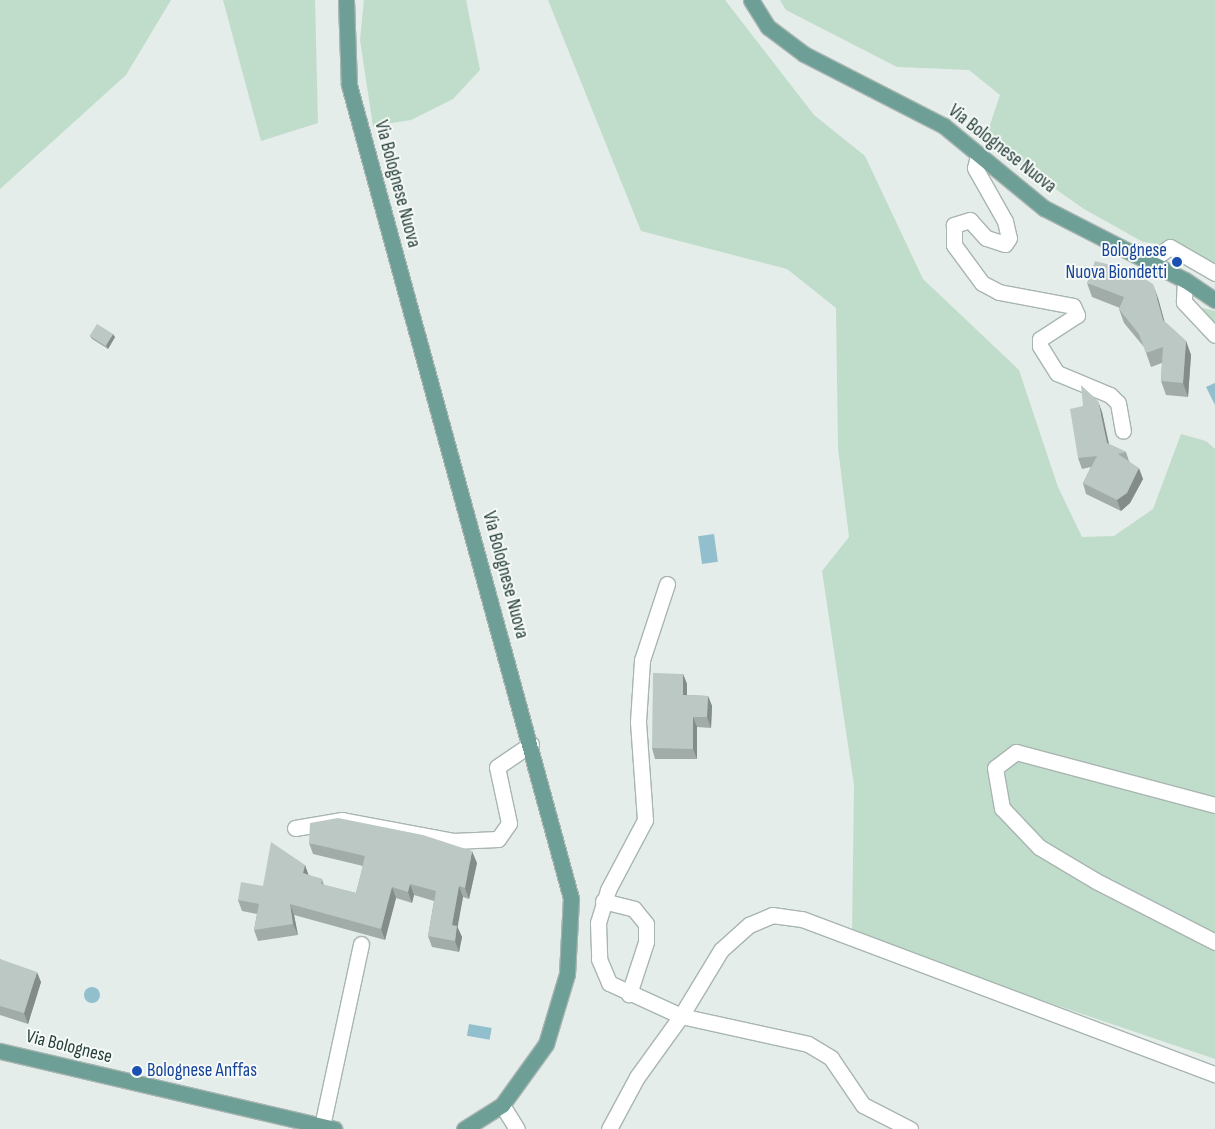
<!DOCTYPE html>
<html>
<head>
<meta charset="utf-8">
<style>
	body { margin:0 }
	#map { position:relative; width:1215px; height:1129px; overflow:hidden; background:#e5edea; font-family:"Sofia Sans Condensed",sans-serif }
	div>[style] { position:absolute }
	.green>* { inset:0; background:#c0dcca }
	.water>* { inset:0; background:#92bfcd; transform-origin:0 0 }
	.round { border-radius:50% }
	.roads { filter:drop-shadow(1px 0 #a8b5b1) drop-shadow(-1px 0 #a8b5b1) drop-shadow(0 1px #a8b5b1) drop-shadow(0 -1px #a8b5b1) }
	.minor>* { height:15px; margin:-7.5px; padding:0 7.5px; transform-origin:7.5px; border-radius:7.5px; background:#fff }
	.major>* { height:15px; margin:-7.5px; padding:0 7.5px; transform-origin:7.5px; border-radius:7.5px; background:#6e9f96 }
	.wall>* { inset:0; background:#a1aca9 }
	.shaded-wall>* { inset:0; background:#838c89 }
	.building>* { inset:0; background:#bbc8c4; transform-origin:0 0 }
	.dots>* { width:14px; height:14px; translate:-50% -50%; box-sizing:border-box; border:2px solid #f6faf8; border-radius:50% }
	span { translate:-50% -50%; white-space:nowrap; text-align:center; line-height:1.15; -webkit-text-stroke:4px #f6faf8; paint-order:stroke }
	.street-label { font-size:19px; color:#263e39 }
	.transit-label { font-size:19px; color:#164399 }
	.right { translate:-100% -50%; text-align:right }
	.left { translate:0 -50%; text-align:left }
</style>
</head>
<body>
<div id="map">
	<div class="green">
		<div style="clip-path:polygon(0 0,171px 0,126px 75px,0 189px)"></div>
		<div style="clip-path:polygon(223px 0,315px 0,318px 123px,261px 141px)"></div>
		<div style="clip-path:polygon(364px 0,466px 0,480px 70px,453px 99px,411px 120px,373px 126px,360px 40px)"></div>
		<div style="clip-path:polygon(548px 0,725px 0,814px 115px,865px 156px,923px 279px,1019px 370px,1058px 487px,1082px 537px,1114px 536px,1153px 509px,1181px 434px,1206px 441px,1215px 449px,1215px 1059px,852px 936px,854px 785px,822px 571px,849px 537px,838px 448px,836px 308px,787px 269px,641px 231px)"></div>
		<div style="clip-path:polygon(780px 0,1215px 0,1215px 265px,1176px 246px,1143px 242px,1084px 209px,985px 140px,1000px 95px,969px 70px,897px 67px,786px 10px)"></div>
		<div style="clip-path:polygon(1195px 306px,1215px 311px,1215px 327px)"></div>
	</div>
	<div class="water">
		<div style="clip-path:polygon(1215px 383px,1215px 405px,1206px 387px)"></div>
		<div style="left:714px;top:534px;width:28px;height:16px;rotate:82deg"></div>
		<div class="round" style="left:84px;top:987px;width:16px;height:16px"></div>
		<div style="left:469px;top:1024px;width:23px;height:12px;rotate:10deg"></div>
	</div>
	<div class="roads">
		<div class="minor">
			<div style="left:978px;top:156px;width:12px;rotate:104deg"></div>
			<div style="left:975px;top:168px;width:61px;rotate:60.5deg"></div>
			<div style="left:1005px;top:221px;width:17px;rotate:77deg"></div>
			<div style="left:1009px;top:238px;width:7px;rotate:124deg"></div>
			<div style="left:1005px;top:244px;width:20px;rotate:-162deg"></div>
			<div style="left:986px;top:238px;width:24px;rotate:-132deg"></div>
			<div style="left:970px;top:220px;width:17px;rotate:163deg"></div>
			<div style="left:954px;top:225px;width:20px;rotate:90deg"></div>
			<div style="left:954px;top:245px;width:47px;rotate:53.6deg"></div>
			<div style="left:982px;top:283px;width:19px;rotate:28deg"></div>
			<div style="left:999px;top:292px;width:75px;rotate:10.7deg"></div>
			<div style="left:1073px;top:306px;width:10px;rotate:66deg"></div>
			<div style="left:1077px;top:315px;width:44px;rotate:147deg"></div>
			<div style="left:1040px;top:339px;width:7px;rotate:90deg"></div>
			<div style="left:1040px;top:346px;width:32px;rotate:58deg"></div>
			<div style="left:1057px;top:373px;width:57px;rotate:22.5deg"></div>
			<div style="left:1110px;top:395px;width:11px;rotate:45deg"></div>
			<div style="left:1118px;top:403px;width:28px;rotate:80deg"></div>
			<div style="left:1150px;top:261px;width:24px;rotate:-35deg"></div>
			<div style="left:1170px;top:247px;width:52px;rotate:30deg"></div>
			<div style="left:1185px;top:280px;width:22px;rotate:93deg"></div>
			<div style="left:1184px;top:302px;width:45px;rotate:46.8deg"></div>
			<div style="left:667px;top:584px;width:80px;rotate:108.2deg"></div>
			<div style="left:642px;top:660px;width:62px;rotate:93.7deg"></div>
			<div style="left:638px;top:722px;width:98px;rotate:85.9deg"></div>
			<div style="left:645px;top:820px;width:79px;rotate:117.9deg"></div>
			<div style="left:608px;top:890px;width:34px;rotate:107deg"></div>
			<div style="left:598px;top:923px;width:36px;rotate:88deg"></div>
			<div style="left:599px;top:959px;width:26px;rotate:67deg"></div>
			<div style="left:609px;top:983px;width:79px;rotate:24.6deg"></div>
			<div style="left:681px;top:1016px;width:77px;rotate:-58.8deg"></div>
			<div style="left:721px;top:950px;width:38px;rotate:-42deg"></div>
			<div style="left:749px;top:925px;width:25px;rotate:-23deg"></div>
			<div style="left:772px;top:915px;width:30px;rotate:8deg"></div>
			<div style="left:802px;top:919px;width:441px;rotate:20.6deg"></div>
			<div style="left:1215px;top:805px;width:206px;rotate:-165.1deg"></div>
			<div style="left:1016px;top:752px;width:26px;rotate:143deg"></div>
			<div style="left:995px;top:768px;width:41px;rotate:80.1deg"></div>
			<div style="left:1002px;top:808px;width:54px;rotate:46.5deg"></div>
			<div style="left:1039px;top:847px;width:66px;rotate:30.8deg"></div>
			<div style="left:1096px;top:881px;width:134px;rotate:27.1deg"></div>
			<div style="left:295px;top:828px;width:48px;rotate:-9.7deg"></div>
			<div style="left:342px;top:820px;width:113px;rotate:10.7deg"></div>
			<div style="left:453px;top:841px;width:45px;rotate:-2.5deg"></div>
			<div style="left:498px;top:839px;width:19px;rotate:-55deg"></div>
			<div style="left:509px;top:823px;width:57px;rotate:-102.1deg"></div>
			<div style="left:497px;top:767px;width:41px;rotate:-34.1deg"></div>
			<div style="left:603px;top:901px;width:32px;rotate:14deg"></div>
			<div style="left:634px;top:909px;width:19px;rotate:51deg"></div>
			<div style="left:646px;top:924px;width:18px;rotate:90deg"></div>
			<div style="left:646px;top:942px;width:55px;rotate:108.1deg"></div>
			<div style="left:502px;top:1105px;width:28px;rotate:58deg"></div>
			<div style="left:322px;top:1126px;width:186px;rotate:-77.9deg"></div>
			<div style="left:609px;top:1129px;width:59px;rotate:-61.7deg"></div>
			<div style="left:637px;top:1077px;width:75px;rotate:-54.2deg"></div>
			<div style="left:681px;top:1016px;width:130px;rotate:12.4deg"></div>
			<div style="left:808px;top:1044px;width:27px;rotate:31deg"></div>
			<div style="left:831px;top:1058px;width:57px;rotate:55.8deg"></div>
			<div style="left:863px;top:1105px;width:53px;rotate:27.1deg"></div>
		</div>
		<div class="major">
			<div style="left:346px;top:0;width:85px;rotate:88deg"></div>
			<div style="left:349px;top:85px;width:843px;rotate:74.73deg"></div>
			<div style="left:571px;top:898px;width:76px;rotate:93deg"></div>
			<div style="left:567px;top:974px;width:73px;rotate:106.7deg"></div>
			<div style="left:546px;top:1044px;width:75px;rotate:125.8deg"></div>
			<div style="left:502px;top:1105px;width:45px;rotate:147.7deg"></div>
			<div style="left:751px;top:0;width:32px;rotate:58deg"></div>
			<div style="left:768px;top:27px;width:45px;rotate:36.9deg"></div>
			<div style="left:804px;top:54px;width:157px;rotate:27.2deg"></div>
			<div style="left:944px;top:126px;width:129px;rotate:39.4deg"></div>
			<div style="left:1044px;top:208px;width:158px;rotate:27.1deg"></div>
			<div style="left:1185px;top:280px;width:36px;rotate:34deg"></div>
			<div style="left:0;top:1051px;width:343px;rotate:13.1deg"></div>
		</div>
	</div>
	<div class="wall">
		<div style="clip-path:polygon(1087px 283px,1158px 298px,1164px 321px,1186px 341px,1191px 355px,1188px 397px,1166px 395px,1161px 381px,1162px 363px,1151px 367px,1144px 347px,1124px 323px,1119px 309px,1120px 308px,1092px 297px)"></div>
		<div style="clip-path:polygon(90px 336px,115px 337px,108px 349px,92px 339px)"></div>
		<div style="clip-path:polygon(1102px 412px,1109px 444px,1126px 452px,1129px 461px,1143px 479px,1130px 503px,1121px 511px,1086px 494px,1083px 483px,1091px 467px,1082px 469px,1078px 458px)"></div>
		<div style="clip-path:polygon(683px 674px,687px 684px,687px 695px,708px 696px,712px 706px,711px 728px,697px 727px,697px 759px,655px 759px,652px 748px)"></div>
		<div style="clip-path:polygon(309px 843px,477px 863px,469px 899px,463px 897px,457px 926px,462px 937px,459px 952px,432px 947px,428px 936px,434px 901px,414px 895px,412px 903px,396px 898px,385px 940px,294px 915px,298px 935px,258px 941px,254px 930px,257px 914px,242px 911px,238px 900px,305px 865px,308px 875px,322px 879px,324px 885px,356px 893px,363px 866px,313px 854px)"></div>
		<div style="clip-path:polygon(0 959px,41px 982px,28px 1024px,0 1015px)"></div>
	</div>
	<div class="shaded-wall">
		<div style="clip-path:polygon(1153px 284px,1158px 298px,1168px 334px,1163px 320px)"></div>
		<div style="clip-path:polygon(113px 334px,115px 337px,108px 349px,106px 345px)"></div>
		<div style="clip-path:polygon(1186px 341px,1191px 355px,1188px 397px,1183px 383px)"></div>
		<div style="clip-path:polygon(1098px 401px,1102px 412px,1111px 454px,1107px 443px)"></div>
		<div style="clip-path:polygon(1139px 468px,1143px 479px,1130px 503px,1121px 511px,1117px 500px)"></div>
		<div style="clip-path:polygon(683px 674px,687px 684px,687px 706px,683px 695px)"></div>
		<div style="clip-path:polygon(708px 696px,712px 706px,711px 728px,707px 717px)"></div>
		<div style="clip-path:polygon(693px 717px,697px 727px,697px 759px,693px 749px)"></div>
		<div style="clip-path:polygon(472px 851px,477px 863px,469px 899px,465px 888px)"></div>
		<div style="clip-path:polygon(305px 865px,309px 876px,303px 873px)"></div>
		<div style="clip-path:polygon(410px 884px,414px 895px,412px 903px,408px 892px)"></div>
		<div style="clip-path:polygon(459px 886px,463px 897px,456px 936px,452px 925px)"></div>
		<div style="clip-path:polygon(392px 887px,396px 898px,385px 940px,381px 929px)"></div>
		<div style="clip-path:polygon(290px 904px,294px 915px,298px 935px,293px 924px)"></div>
		<div style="clip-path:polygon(457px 926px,462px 937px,459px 952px,455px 941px)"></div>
		<div style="clip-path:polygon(37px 972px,41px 982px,28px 1024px,24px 1013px)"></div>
	</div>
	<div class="building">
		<div style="clip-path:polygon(1095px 261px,1131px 270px,1153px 284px,1163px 320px,1186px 341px,1183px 383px,1161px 381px,1163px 347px,1146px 353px,1139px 334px,1119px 309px,1124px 297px,1087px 283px)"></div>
		<div style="left:97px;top:324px;width:19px;height:14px;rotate:32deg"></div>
		<div style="clip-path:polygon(1081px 385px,1098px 401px,1107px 443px,1126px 452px,1118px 454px,1139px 468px,1127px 493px,1117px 500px,1083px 483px,1097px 456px,1078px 458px,1070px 409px,1083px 406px)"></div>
		<div style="clip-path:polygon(653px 673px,683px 674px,683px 695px,708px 696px,707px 717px,693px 717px,693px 749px,652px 748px)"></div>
		<div style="clip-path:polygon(338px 818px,423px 835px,472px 851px,465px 888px,459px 886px,452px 925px,457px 926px,455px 941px,428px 936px,436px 891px,410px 884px,408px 892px,392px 887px,381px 929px,290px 904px,293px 924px,254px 930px,259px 904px,238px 900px,241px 882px,263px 886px,271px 842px,305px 865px,303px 873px,322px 879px,321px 884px,356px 893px,365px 856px,309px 843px,310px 823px)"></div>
		<div style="clip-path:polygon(0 959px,37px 972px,24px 1013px,0 1006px)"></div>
	</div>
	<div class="dots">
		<div style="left:1177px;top:262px;background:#1a4fb4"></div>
		<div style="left:137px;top:1071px;background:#1a4fb4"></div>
	</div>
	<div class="street-label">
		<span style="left:1002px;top:149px;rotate:38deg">Via Bolognese Nuova</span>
		<span style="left:397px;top:184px;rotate:75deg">Via Bolognese Nuova</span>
		<span style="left:505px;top:575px;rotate:75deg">Via Bolognese Nuova</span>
		<span style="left:69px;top:1047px;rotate:14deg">Via Bolognese</span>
	</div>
	<div class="transit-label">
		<span class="right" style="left:1167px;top:262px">Bolognese<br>Nuova Biondetti</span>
		<span class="left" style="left:147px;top:1071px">Bolognese Anffas</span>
	</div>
</div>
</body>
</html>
